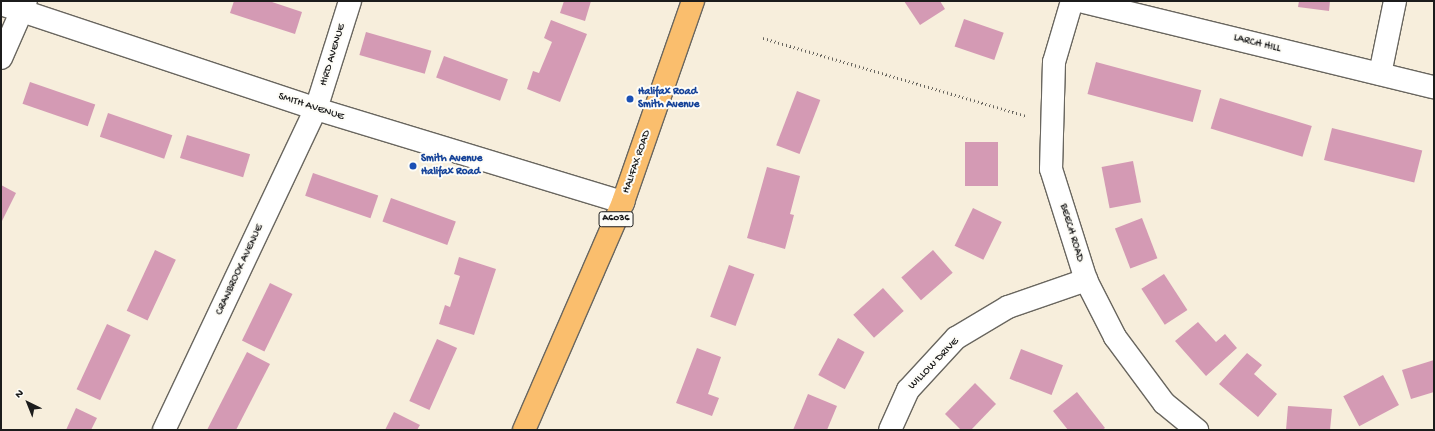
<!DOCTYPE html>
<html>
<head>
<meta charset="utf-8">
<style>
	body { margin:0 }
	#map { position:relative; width:1435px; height:431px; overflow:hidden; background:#f7eedc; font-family:"Gochi Hand",sans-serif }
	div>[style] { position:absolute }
	.building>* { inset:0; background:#d49ab4; transform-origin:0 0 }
	.path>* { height:2.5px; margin-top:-1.25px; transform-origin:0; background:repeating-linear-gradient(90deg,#69665f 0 1px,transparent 0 4px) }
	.roads { filter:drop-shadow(1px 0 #69665f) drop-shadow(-1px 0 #69665f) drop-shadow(0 1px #69665f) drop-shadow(0 -1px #69665f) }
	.street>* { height:22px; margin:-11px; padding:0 11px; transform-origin:11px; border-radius:11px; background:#fff }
	.highway>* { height:22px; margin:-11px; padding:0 11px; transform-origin:11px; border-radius:11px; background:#fabe6d }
	.dots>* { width:11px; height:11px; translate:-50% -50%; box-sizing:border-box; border:2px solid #fdfcf7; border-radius:50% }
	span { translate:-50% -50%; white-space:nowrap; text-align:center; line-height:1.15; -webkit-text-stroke:4px #fdfcf7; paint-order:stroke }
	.shield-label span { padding:1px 3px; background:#fdfcf7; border:1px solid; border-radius:3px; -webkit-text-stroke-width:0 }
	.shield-label { font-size:10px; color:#1c1c1c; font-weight:700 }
	.street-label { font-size:11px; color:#1c1c1c }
	.transit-label { font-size:11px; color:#164399; font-weight:700 }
	.left { translate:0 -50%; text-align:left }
	.frame { position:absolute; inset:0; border:2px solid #1c1c1c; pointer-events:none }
	.north { position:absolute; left:8px; top:383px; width:40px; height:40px; -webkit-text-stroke:3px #fdfcf7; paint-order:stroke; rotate:317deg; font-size:11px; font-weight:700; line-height:16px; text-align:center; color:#1c1c1c }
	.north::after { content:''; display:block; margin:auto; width:14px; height:18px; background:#1c1c1c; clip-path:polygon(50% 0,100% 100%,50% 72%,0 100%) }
</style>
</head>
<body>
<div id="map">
	<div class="building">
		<div style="clip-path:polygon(234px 1px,269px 1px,302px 12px,295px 34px,230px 13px)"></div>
		<div style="clip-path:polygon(564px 1px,591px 1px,585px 21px,560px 13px)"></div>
		<div style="clip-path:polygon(904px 1px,940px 1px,945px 9px,920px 25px)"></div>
		<div style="clip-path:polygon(1299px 1px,1330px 1px,1329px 11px,1298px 7px)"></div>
		<div style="left:964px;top:19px;width:42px;height:29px;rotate:19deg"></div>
		<div style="clip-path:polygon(551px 20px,587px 34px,560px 102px,527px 89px,533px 71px,539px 73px,552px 42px,544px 38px)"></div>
		<div style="left:366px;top:32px;width:68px;height:24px;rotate:16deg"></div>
		<div style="left:444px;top:56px;width:68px;height:23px;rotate:20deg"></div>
		<div style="left:1096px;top:62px;width:109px;height:33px;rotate:15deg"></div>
		<div style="left:30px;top:82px;width:69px;height:23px;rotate:19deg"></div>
		<div style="left:797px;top:91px;width:25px;height:58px;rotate:21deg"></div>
		<div style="left:1220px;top:98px;width:96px;height:32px;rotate:17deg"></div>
		<div style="left:108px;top:113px;width:68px;height:25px;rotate:19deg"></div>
		<div style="left:1332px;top:128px;width:93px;height:33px;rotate:14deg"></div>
		<div style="left:187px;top:135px;width:66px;height:24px;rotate:17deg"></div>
		<div style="left:965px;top:142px;width:33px;height:44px"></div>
		<div style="left:1133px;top:161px;width:42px;height:32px;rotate:79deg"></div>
		<div style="clip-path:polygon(767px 167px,800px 176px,790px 214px,794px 215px,785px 249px,747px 238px)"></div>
		<div style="left:313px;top:173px;width:69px;height:24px;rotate:19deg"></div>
		<div style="clip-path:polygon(1px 185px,16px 193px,1px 223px)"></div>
		<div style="left:391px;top:198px;width:69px;height:25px;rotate:20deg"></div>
		<div style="left:973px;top:208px;width:32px;height:42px;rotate:26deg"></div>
		<div style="left:1142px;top:218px;width:43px;height:29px;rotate:69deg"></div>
		<div style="left:155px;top:250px;width:23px;height:67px;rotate:25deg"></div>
		<div style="left:933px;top:250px;width:30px;height:42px;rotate:49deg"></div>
		<div style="clip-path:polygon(459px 257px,496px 269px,474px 335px,439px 324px,445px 305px,450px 307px,460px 276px,454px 274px)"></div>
		<div style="left:729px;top:265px;width:27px;height:55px;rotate:20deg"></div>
		<div style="left:1164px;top:274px;width:43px;height:27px;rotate:57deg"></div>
		<div style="left:270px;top:283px;width:25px;height:64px;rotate:26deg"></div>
		<div style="left:883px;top:288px;width:31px;height:40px;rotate:48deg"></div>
		<div style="clip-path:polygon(1198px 322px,1216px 342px,1225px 334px,1237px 348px,1206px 376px,1175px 341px)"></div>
		<div style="left:107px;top:324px;width:26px;height:72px;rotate:25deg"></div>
		<div style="left:838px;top:338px;width:30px;height:42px;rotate:28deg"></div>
		<div style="left:437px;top:339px;width:22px;height:68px;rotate:24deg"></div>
		<div style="clip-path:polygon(697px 348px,721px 357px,708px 394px,719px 398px,712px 416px,676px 403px)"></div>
		<div style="left:1021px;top:349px;width:45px;height:32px;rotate:21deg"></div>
		<div style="clip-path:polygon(247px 352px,270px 364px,236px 430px,207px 430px)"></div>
		<div style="clip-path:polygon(1247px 353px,1262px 365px,1254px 374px,1277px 394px,1258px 417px,1219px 384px)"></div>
		<div style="clip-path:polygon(1434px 360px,1434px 392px,1411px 399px,1402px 370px)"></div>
		<div style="left:1383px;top:375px;width:34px;height:45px;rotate:62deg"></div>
		<div style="clip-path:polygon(975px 383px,996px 404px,971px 430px,961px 430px,945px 414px)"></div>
		<div style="clip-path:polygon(1077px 392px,1105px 428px,1102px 430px,1068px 430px,1053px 411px)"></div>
		<div style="clip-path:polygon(808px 394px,837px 406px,827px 430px,793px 430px)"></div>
		<div style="clip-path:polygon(1288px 406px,1332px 409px,1330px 430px,1286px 430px)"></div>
		<div style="clip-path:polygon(76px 408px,97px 418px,91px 430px,66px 430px)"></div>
		<div style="clip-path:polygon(394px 412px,420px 425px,417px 430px,385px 430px)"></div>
	</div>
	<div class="path">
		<div style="left:763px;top:38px;width:275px;rotate:16.5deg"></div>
	</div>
	<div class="roads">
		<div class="street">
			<div style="left:1072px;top:1px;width:64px;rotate:106.4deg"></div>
			<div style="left:1054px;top:62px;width:107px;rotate:91.6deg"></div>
			<div style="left:1051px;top:169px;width:116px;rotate:72.5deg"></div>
			<div style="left:1086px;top:280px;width:64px;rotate:63deg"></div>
			<div style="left:1115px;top:337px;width:82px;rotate:53.4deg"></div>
			<div style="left:1164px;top:403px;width:43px;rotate:39.3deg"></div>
			<div style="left:1080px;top:1px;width:364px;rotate:13.7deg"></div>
			<div style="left:1px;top:4px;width:332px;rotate:18.4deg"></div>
			<div style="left:316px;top:109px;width:321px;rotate:16.9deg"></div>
			<div style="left:1px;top:58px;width:62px;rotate:-66.3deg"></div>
			<div style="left:1380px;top:74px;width:75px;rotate:-78.4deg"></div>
			<div style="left:164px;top:430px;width:355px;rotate:-64.7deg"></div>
			<div style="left:316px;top:109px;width:113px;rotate:-72.5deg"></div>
			<div style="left:890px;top:430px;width:44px;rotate:-65.8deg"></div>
			<div style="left:908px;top:390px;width:71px;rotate:-47.3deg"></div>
			<div style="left:956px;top:338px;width:61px;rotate:-30.8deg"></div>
			<div style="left:1008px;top:307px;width:83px;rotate:-19.1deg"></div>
		</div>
		<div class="highway">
			<div style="left:524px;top:430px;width:249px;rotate:-66.5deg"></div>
			<div style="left:623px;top:202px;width:213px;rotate:-70.8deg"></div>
		</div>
	</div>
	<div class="dots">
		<div style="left:630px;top:99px;background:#1a4fb4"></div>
		<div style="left:413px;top:166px;background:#1a4fb4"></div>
	</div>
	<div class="shield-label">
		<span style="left:616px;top:219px">A6036</span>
	</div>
	<div class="street-label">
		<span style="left:1257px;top:44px;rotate:14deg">LARCH HILL</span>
		<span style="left:333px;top:55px;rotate:-73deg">HIRD AVENUE</span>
		<span style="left:311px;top:107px;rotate:18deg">SMITH AVENUE</span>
		<span style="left:637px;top:162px;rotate:-71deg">HALIFAX ROAD</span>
		<span style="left:1071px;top:233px;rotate:73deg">BEECH ROAD</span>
		<span style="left:240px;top:270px;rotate:-65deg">CRANBROOK AVENUE</span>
		<span style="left:934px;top:364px;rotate:-46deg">WILLOW DRIVE</span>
	</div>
	<div class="transit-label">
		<span class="left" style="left:638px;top:99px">Halifax Road<br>Smith Avenue</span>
		<span class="left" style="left:421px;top:166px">Smith Avenue<br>Halifax Road</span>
	</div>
	<div class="frame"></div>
	<div class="north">N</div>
</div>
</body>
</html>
